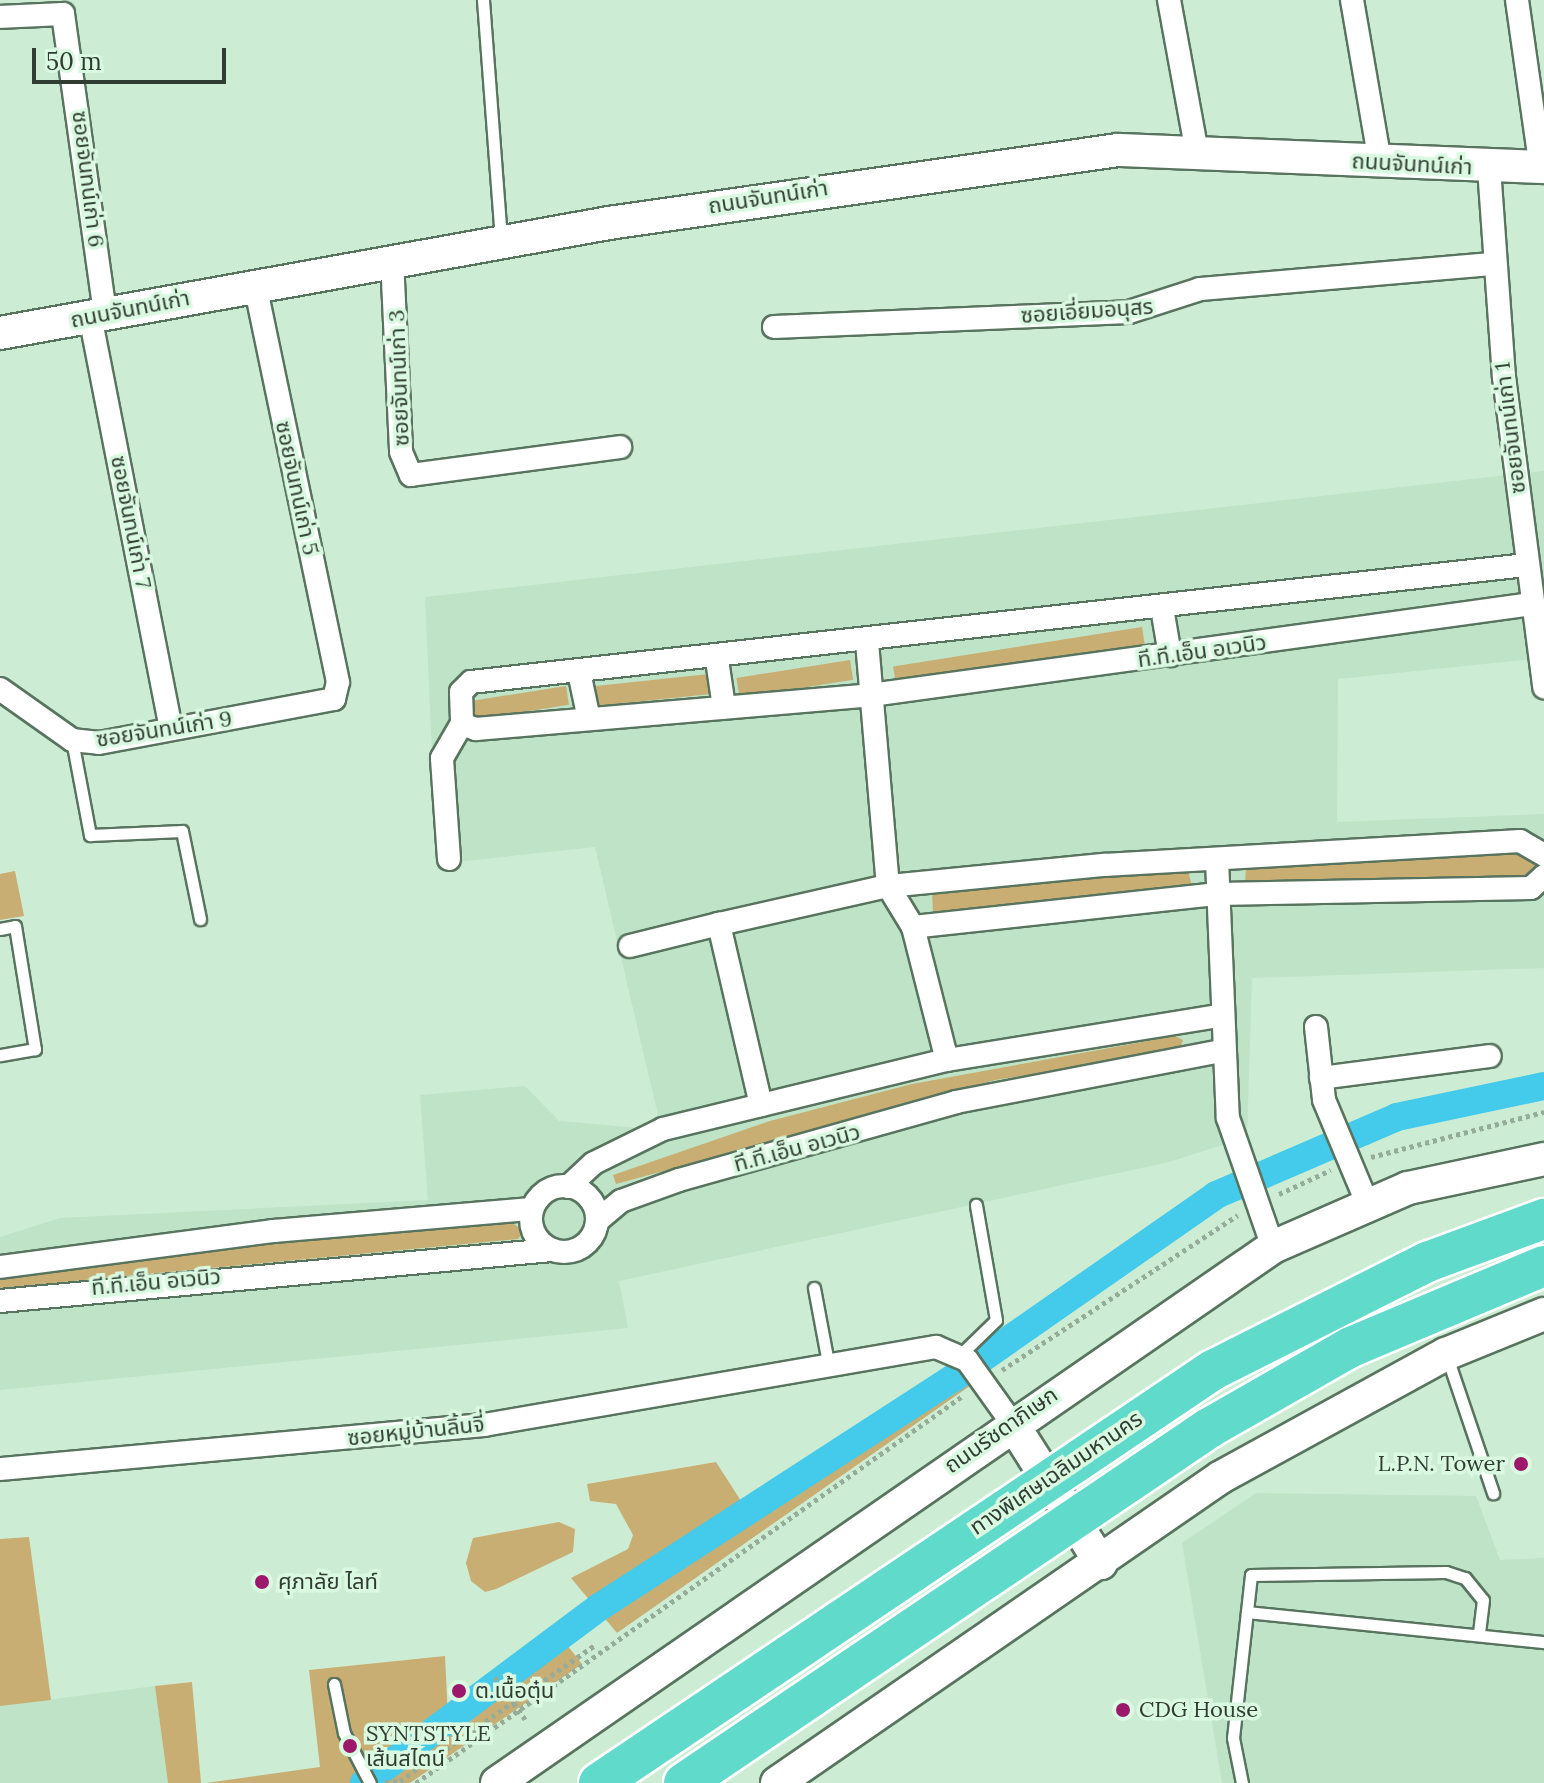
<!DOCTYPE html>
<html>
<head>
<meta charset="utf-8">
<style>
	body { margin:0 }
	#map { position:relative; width:1544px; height:1783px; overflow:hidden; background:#cdecd4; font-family:Lora,"Noto Sans Thai",serif }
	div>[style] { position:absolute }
	.built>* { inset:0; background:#bee3c6 }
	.green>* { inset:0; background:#c8ae73; transform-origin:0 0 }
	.canal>* { height:28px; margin:-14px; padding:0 14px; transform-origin:14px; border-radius:14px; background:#44caea }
	.path>* { height:5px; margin-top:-2.5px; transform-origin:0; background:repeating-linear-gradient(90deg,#94ac99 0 4px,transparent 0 8px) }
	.roads { filter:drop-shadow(2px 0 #58745f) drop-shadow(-2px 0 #58745f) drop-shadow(0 2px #58745f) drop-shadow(0 -2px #58745f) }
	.lane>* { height:11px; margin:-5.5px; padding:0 5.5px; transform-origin:5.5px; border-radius:5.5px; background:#fff }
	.street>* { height:22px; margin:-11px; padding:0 11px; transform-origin:11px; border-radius:11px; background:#fff }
	.street>.ring { margin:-11px; padding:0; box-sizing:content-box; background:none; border:22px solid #fff; border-radius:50% }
	.secondary>* { height:32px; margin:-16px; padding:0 16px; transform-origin:16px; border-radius:16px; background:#fff }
	.bridges { filter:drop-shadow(2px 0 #fff) drop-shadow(-2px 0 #fff) drop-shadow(0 2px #fff) drop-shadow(0 -2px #fff) }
	.highway-bridge>* { height:40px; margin:-20px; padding:0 20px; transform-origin:20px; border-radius:20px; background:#60dacb }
	.dots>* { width:22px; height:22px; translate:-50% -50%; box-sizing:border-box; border:4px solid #daf9e1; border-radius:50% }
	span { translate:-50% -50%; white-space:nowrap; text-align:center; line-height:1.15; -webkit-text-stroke:7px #daf9e1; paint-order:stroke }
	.street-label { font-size:22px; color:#313d33 }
	.poi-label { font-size:22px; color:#313d33 }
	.right { translate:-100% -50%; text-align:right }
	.left { translate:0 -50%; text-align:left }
	.scale { position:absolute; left:32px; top:48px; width:194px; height:36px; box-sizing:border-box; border:4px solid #313d33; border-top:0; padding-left:10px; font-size:24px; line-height:28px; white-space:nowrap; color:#313d33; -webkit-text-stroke:6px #daf9e1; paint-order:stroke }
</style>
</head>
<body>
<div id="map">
	<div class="built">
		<div style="clip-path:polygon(1544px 471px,1544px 658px,1338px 679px,1337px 822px,1544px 814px,1544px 968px,1252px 978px,1247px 1137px,1169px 1162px,619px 1281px,628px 1328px,0 1390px,0 1237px,60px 1218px,428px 1200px,420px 1095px,525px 1086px,559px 1121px,639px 1128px,658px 1115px,595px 847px,437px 864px,425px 597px)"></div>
		<div style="clip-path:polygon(1256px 1493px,1476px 1496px,1500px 1560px,1544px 1558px,1544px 1783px,1222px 1783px,1182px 1543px)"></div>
		<div style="clip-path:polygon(155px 1686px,168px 1783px,0 1783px,0 1706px)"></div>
	</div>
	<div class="green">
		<div style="left:1142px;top:627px;width:18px;height:252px;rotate:81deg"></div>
		<div style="left:850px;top:660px;width:20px;height:115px;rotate:81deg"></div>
		<div style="left:709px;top:674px;width:20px;height:116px;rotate:84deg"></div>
		<div style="left:566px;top:686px;width:19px;height:96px;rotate:81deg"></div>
		<div style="clip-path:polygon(1523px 849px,1539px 865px,1534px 878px,1245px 885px,1246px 864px)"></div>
		<div style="clip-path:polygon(1188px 870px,1192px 886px,933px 912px,932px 893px)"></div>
		<div style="clip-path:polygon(15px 871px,24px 916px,0 920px,0 874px)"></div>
		<div style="clip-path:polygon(1175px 1036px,1183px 1040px,1179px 1052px,995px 1080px,616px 1184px,613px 1175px,770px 1121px,912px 1084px)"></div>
		<div style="clip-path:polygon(511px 1222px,524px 1231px,518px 1239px,0 1288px,0 1277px,95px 1261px)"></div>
		<div style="clip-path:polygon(959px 1367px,974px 1383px,617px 1633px,571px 1578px,628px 1549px,633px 1535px,616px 1504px,590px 1501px,587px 1484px,716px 1462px,743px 1504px)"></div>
		<div style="clip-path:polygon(559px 1522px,575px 1529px,573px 1552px,496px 1589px,485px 1592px,471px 1581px,466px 1563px,473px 1538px)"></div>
		<div style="clip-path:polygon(29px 1537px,51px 1700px,0 1706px,0 1539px)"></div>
		<div style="clip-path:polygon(563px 1640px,582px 1664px,410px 1783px,206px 1783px,320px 1767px,309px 1670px,445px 1656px,448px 1718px)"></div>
		<div style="clip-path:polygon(192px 1682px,201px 1783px,168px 1783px,155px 1686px)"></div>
	</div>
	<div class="canal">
		<div style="left:364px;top:1783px;width:296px;rotate:-36.8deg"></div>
		<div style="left:601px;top:1606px;width:420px;rotate:-32.9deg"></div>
		<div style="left:954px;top:1378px;width:320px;rotate:-34.9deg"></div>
		<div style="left:1216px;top:1195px;width:197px;rotate:-23.3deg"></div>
		<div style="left:1397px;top:1117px;width:150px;rotate:-11.9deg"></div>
	</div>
	<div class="path">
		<div style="left:1371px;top:1157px;width:179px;rotate:-14.6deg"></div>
		<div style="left:1279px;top:1194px;width:57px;rotate:-24.8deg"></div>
		<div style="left:1002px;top:1370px;width:282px;rotate:-33.3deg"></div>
		<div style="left:495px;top:1677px;width:52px;rotate:54.5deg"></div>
		<div style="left:385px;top:1782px;width:15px;rotate:-4deg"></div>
		<div style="left:400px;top:1781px;width:238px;rotate:-34.9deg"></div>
		<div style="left:416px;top:1783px;width:671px;rotate:-35.3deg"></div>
	</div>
	<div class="roads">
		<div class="lane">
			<div style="left:483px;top:0;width:243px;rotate:85.7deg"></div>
			<div style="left:72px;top:740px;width:97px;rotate:79.3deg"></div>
			<div style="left:90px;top:835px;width:92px;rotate:-2.5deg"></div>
			<div style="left:182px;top:831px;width:90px;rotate:78.4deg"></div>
			<div style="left:0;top:929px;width:15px;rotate:-11deg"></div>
			<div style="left:15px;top:926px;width:125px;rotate:80.8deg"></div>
			<div style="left:35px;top:1049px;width:36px;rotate:170deg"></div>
			<div style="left:814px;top:1288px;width:76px;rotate:79.4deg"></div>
			<div style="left:960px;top:1355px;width:50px;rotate:-44.2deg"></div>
			<div style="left:996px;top:1320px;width:117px;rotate:-99.9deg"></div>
			<div style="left:1447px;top:1357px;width:144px;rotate:71.3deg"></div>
			<div style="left:1247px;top:1612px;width:299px;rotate:5.8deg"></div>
			<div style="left:334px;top:1684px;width:50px;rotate:78.5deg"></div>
			<div style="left:344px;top:1733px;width:56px;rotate:62.5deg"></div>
			<div style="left:1242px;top:1783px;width:46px;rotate:-101.3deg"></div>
			<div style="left:1233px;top:1738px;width:164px;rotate:-83.7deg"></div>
			<div style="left:1251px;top:1575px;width:195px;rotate:-0.9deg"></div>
			<div style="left:1446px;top:1572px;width:20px;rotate:18deg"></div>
			<div style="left:1465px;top:1578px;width:28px;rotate:51deg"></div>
			<div style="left:1483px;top:1600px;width:35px;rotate:97deg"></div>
		</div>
		<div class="street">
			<div style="left:1169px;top:0;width:155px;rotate:79.6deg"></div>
			<div style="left:1352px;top:0;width:164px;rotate:80.2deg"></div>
			<div style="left:1517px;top:0;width:170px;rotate:81.9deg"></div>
			<div style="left:0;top:17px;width:63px;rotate:-2.7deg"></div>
			<div style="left:63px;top:14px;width:303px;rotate:82deg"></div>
			<div style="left:1489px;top:168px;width:210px;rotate:85.9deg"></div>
			<div style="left:1504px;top:377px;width:313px;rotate:82.6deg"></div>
			<div style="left:392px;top:259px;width:193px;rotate:87.3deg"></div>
			<div style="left:401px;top:452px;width:25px;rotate:67deg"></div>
			<div style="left:411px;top:475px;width:211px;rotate:-7.6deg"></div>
			<div style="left:90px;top:316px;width:420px;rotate:78.9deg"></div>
			<div style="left:774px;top:327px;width:355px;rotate:-2.4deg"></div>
			<div style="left:1129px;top:312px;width:75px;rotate:-17.9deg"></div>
			<div style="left:1200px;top:289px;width:293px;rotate:-4.9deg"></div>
			<div style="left:1526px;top:565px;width:1061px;rotate:173.67deg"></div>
			<div style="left:471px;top:682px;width:14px;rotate:135deg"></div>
			<div style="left:461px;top:692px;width:32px;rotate:88deg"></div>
			<div style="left:462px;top:724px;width:15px;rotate:20deg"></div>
			<div style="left:476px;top:729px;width:396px;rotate:-4.9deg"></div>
			<div style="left:871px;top:695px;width:667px;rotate:-7.84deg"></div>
			<div style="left:1162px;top:608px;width:48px;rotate:80.3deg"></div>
			<div style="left:867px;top:642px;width:245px;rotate:85.1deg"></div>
			<div style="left:888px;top:886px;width:48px;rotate:58.6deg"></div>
			<div style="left:913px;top:927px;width:137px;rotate:75.7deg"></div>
			<div style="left:717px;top:660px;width:48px;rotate:81.5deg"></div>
			<div style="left:579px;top:672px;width:48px;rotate:78deg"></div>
			<div style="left:0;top:689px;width:88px;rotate:35.3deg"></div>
			<div style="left:72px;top:740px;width:27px;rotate:6deg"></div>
			<div style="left:99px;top:743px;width:239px;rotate:-10.6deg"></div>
			<div style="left:334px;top:699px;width:17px;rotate:-77deg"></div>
			<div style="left:338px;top:682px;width:406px;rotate:-101.8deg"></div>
			<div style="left:449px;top:859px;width:101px;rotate:-94deg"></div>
			<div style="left:442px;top:758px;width:39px;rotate:-60deg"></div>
			<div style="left:1217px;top:860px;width:258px;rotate:87.6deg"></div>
			<div style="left:1228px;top:1118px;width:137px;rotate:70.8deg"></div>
			<div style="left:913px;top:927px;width:307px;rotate:-6.2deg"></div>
			<div style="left:1218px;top:894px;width:313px;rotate:-1.1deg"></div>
			<div style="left:1531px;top:888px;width:18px;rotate:-43deg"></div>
			<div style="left:630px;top:946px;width:92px;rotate:-13.9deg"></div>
			<div style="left:1316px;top:1027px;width:73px;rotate:83.7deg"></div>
			<div style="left:1324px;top:1100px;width:112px;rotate:67.3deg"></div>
			<div style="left:1321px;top:1078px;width:170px;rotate:-7.4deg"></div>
			<div style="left:761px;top:1105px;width:186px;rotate:-103.1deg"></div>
			<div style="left:719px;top:924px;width:173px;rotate:-12.7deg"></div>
			<div style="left:888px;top:886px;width:217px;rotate:-5.6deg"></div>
			<div style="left:1104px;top:865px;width:417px;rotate:-3.3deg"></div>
			<div style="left:1520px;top:841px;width:28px;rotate:30deg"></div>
			<div class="ring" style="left:531px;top:1186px;width:44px;height:44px"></div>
			<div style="left:568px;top:1187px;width:35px;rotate:-43deg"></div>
			<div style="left:594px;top:1163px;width:77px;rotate:-26.2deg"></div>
			<div style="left:663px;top:1129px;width:292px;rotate:-13.7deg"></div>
			<div style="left:947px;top:1060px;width:277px;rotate:-9.2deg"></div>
			<div style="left:597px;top:1221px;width:31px;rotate:-40deg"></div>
			<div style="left:621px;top:1201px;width:62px;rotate:-19.9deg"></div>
			<div style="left:679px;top:1180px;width:288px;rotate:-15.7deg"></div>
			<div style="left:956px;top:1102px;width:270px;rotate:-10.9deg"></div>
			<div style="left:0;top:1267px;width:275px;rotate:-7.5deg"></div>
			<div style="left:273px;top:1231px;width:260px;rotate:-4.9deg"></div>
			<div style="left:0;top:1301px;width:554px;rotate:-5.28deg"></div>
			<div style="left:0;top:1469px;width:486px;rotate:-5.2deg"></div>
			<div style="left:484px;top:1425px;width:459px;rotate:-9.8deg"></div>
			<div style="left:936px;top:1347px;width:34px;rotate:23deg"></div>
			<div style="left:967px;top:1360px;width:77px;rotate:54.5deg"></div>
		</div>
		<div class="secondary">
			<div style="left:0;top:333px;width:619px;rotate:-10.24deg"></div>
			<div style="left:609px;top:223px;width:514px;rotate:-8.16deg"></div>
			<div style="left:1118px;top:150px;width:426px;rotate:2.3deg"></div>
			<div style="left:1012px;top:1423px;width:166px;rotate:57.6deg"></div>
			<div style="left:497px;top:1783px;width:943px;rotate:-34.63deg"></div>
			<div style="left:1273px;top:1247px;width:147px;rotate:-23.6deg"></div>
			<div style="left:1408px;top:1188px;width:139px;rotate:-12deg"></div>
			<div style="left:777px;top:1783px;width:539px;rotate:-34.57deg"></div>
			<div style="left:1221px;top:1477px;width:256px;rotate:-28.7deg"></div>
			<div style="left:1446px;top:1354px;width:106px;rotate:-22.2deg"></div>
		</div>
	</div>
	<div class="bridges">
		<div class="highway-bridge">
			<div style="left:599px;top:1783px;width:740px;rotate:-33.93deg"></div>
			<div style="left:1213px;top:1370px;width:240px;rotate:-26.8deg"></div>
			<div style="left:1427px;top:1262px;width:125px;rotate:-20.2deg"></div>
			<div style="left:684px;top:1783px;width:634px;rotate:-34.07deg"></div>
			<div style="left:1209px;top:1428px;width:163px;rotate:-29.7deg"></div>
			<div style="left:1351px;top:1347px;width:209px;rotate:-22.8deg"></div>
		</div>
	</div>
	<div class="dots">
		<div style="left:1521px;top:1464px;background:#9c186a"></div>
		<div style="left:262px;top:1582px;background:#9c186a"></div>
		<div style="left:459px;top:1691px;background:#9c186a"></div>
		<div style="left:1123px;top:1710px;background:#9c186a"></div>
		<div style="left:350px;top:1746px;background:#9c186a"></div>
	</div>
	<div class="street-label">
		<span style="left:1412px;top:164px;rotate:3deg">ถนนจันทน์เก่า</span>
		<span style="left:88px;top:179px;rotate:83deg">ซอยจันทน์เก่า 6</span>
		<span style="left:768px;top:197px;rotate:-9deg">ถนนจันทน์เก่า</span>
		<span style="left:130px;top:309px;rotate:-11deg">ถนนจันทน์เก่า</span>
		<span style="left:1087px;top:311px;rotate:-4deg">ซอยเอี่ยมอนุสร</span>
		<span style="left:399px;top:378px;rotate:-92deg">ซอยจันทน์เก่า 3</span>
		<span style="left:1510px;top:428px;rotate:-97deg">ซอยจันทน์เก่า 1</span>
		<span style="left:297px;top:488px;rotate:78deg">ซอยจันทน์เก่า 5</span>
		<span style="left:131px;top:522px;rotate:79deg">ซอยจันทน์เก่า 7</span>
		<span style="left:1202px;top:651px;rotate:-8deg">ที.ที.เอ็น อเวนิว</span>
		<span style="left:164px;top:729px;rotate:-9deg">ซอยจันทน์เก่า 9</span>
		<span style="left:797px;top:1148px;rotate:-15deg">ที.ที.เอ็น อเวนิว</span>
		<span style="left:156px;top:1282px;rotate:-5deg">ที.ที.เอ็น อเวนิว</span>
		<span style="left:1001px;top:1430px;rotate:-35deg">ถนนรัชดาภิเษก</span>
		<span style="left:416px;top:1431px;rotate:-6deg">ซอยหมู่บ้านลิ้นจี่</span>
		<span style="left:1056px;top:1473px;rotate:-34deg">ทางพิเศษเฉลิมมหานคร</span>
	</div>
	<div class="poi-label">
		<span class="right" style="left:1505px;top:1464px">L.P.N. Tower</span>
		<span class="left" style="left:278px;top:1582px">ศุภาลัย ไลท์</span>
		<span class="left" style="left:475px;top:1691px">ต.เนื้อตุ๋น</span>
		<span class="left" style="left:1139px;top:1710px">CDG House</span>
		<span class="left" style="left:366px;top:1746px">SYNTSTYLE<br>เส้นสไตน์</span>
	</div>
	<div class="scale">50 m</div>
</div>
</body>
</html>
